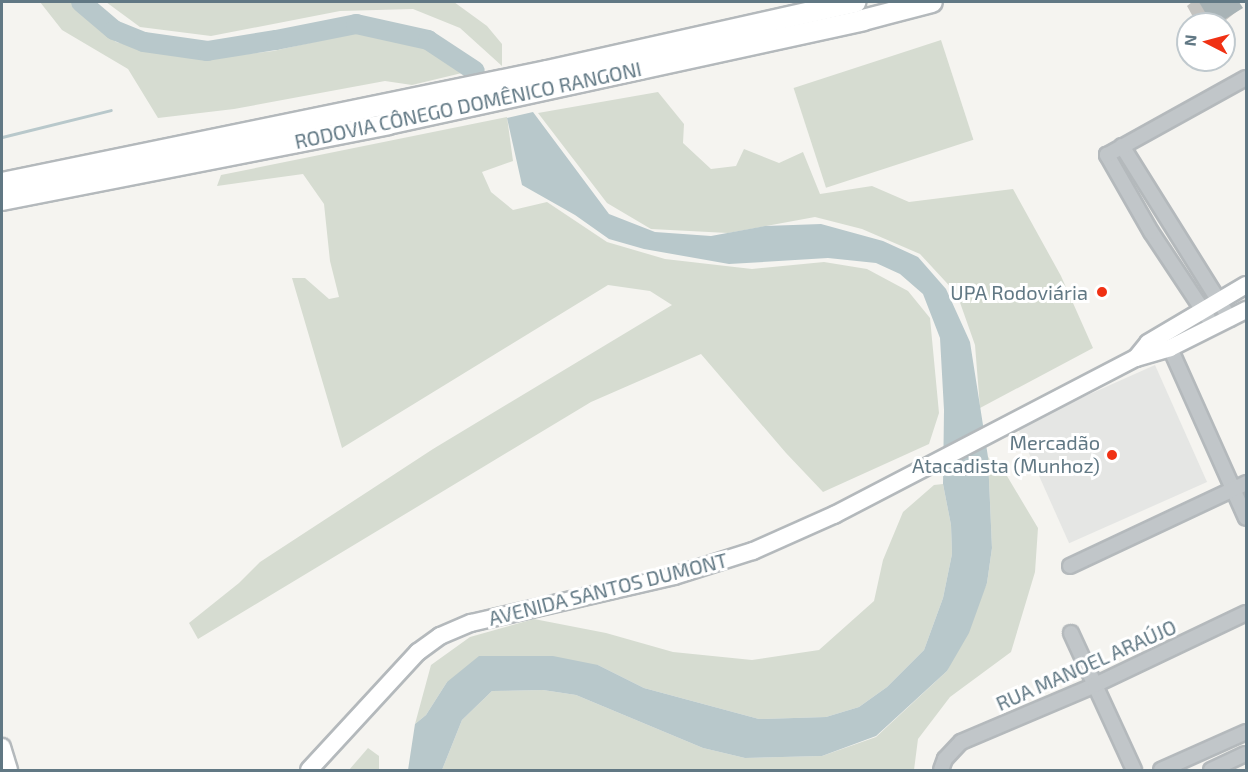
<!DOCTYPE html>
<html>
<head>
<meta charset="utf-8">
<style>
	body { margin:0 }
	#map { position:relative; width:1248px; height:772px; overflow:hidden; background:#f5f4f0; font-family:"Exo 2",sans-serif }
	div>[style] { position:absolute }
	.built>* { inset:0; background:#e5e6e4; transform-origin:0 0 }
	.green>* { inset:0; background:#d6dcd1; transform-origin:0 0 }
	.water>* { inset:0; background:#b8c8cb }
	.shadow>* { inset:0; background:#0003 }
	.stream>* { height:3px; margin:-1.5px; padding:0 1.5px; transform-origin:1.5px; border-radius:1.5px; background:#b8c8cb }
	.river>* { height:20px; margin:-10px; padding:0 10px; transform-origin:10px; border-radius:10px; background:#b8c8cb }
	.building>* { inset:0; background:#a8b3b6 }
	.roads { filter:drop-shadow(2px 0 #b4b9bc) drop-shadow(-2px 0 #b4b9bc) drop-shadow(0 2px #b4b9bc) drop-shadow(0 -2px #b4b9bc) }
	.minor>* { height:14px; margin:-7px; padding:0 7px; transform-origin:7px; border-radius:7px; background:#c1c6c9 }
	.major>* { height:16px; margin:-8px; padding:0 8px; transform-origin:8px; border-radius:8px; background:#fff }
	.highway>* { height:20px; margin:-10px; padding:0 10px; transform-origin:10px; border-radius:10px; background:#fff }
	.dots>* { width:16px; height:16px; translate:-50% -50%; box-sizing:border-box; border:3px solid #fff; border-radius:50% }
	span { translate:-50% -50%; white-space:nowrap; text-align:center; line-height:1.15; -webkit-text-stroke:6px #fff; paint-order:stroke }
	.street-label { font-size:20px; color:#617884 }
	.poi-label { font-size:20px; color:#617884 }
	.right { translate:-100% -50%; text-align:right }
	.frame { position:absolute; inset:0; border:3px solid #617884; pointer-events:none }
	.north { position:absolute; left:1176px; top:12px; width:60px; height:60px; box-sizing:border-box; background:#fff; border:2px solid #c0c9ce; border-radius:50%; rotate:276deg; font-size:16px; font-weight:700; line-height:24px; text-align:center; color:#617884 }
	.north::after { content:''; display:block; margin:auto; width:21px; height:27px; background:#f03114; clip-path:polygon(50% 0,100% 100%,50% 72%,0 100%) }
</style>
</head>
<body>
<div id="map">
	<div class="built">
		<div style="left:1155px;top:365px;width:128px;height:151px;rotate:66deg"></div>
	</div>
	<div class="green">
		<div style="clip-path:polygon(40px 2px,71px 2px,116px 42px,162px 53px,216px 58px,273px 51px,355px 33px,381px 33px,421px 41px,462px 73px,412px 85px,385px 81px,234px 109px,158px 118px,128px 69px,62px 30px)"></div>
		<div style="clip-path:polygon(106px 2px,454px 2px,487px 26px,502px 44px,502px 66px,460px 28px,413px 9px,340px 11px,211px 36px,140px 27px)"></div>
		<div style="left:941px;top:40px;width:105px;height:155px;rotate:72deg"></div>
		<div style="clip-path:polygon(658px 92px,684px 124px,683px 143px,711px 169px,736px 166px,744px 149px,779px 163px,803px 152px,820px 194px,872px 186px,909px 202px,1013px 189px,1061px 276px,1093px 348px,980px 408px,975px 345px,957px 294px,920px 254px,862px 229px,815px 217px,728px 233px,651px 229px,607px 203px,538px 113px)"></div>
		<div style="clip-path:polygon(507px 117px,513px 161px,482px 172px,491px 192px,513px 210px,547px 202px,607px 242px,665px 259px,752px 269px,824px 262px,867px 269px,908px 291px,930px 318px,939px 413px,929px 444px,823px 492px,786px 453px,701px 354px,591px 402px,198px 639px,189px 623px,239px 583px,260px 562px,433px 449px,672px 305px,650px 291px,608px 285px,342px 448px,292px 278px,305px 278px,329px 299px,339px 297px,330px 261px,324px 204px,303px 174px,217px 186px,221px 175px)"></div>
		<div style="clip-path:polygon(988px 457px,1007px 476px,1038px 528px,1035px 572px,1011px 652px,950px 697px,918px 739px,914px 770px,442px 770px,462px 720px,492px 691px,543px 690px,576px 695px,703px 748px,745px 758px,822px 756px,876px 737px,947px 671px,987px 583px,992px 548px)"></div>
		<div style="clip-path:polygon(943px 484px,951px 525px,952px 554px,943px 598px,924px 650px,887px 687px,859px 707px,826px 717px,759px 719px,644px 688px,598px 665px,447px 682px,426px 715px,415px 724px,431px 665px,470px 637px,534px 619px,606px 633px,673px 652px,752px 660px,819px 650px,874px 601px,883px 560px,903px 512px,934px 485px)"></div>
		<div style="clip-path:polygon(368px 748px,379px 756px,379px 770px,349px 770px)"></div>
	</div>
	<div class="water">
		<div style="clip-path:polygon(533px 112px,609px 214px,655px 232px,711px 236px,765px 226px,821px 224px,883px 241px,918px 257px,946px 289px,970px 342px,988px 457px,992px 548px,987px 583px,969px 633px,947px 671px,876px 736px,822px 756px,745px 758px,703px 748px,576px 695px,543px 690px,492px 691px,462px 720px,442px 770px,408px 770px,415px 724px,426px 715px,447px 682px,479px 656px,553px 656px,598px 665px,644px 688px,759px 719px,826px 717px,859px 707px,887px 687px,924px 650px,943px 598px,952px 554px,951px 525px,943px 484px,944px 410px,940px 338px,923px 294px,900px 274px,876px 263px,828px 258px,729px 264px,644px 249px,609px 239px,575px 215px,522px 185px,507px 118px)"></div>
	</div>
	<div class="shadow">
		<div style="clip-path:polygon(1192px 2px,1237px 2px,1241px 8px,1221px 24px,1197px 24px,1187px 6px)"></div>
	</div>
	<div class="stream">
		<div style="left:2px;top:137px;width:112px;rotate:-13.9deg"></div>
	</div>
	<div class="river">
		<div style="left:81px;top:2px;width:43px;rotate:40.3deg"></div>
		<div style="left:114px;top:30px;width:32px;rotate:22deg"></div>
		<div style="left:144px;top:42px;width:64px;rotate:8.1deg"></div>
		<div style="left:207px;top:51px;width:70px;rotate:-9.1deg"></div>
		<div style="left:276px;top:40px;width:82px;rotate:-11.3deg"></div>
		<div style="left:356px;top:24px;width:74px;rotate:12.5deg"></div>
		<div style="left:428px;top:40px;width:56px;rotate:33.4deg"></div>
	</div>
	<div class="building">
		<div style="clip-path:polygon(1199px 2px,1239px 2px,1243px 8px,1217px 24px,1212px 24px)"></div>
	</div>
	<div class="roads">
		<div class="minor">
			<div style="left:1122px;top:146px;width:204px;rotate:58deg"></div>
			<div style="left:1208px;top:318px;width:103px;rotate:-123.5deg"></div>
			<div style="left:1151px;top:232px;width:89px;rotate:-119.7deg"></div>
			<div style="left:1107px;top:155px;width:159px;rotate:-29deg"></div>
			<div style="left:1170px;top:348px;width:186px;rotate:65.9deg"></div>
			<div style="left:1070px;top:566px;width:195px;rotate:-25.2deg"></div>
			<div style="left:1071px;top:633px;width:151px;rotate:65.3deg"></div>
			<div style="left:941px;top:770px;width:12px;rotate:-70deg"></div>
			<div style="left:945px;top:759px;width:23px;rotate:-47deg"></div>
			<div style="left:961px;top:742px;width:146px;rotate:-23deg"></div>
			<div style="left:1095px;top:685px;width:167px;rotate:-25.5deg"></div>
			<div style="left:1161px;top:770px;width:93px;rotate:-24.1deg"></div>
			<div style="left:1211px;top:770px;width:38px;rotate:-25deg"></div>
		</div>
		<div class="major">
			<div style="left:1136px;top:358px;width:19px;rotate:-51deg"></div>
			<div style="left:1148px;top:343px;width:114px;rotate:-30.6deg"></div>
			<div style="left:2px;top:747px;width:24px;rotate:73deg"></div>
			<div style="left:309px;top:770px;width:161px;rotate:-47.3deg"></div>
			<div style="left:418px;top:652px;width:27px;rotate:-36deg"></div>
			<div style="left:440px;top:636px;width:34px;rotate:-23deg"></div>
			<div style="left:471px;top:623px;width:208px;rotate:-13deg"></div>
			<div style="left:674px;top:576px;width:83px;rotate:-17.6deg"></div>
			<div style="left:753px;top:551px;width:89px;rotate:-24deg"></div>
			<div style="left:834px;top:515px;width:340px;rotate:-27.5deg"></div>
			<div style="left:1136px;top:358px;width:35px;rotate:-16deg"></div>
			<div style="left:1170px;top:348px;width:85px;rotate:-26.6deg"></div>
		</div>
		<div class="highway">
			<div style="left:2px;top:183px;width:556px;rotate:-11.61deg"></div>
			<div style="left:547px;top:71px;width:316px;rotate:-12.6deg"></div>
			<div style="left:2px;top:200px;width:393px;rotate:-11.1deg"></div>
			<div style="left:388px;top:124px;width:486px;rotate:-12.3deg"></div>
			<div style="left:863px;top:20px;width:71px;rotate:-14.6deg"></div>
		</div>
	</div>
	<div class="dots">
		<div style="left:1102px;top:292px;background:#f03114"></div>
		<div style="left:1112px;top:455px;background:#f03114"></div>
	</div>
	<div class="street-label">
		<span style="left:468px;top:105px;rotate:-12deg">RODOVIA CÔNEGO DOMÊNICO RANGONI</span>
		<span style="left:608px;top:589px;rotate:-14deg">AVENIDA SANTOS DUMONT</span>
		<span style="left:1086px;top:665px;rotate:-24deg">RUA MANOEL ARAÚJO</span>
	</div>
	<div class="poi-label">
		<span class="right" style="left:1088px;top:292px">UPA Rodoviária</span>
		<span class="right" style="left:1100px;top:454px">Mercadão<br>Atacadista (Munhoz)</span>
	</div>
	<div class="frame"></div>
	<div class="north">N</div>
</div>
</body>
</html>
